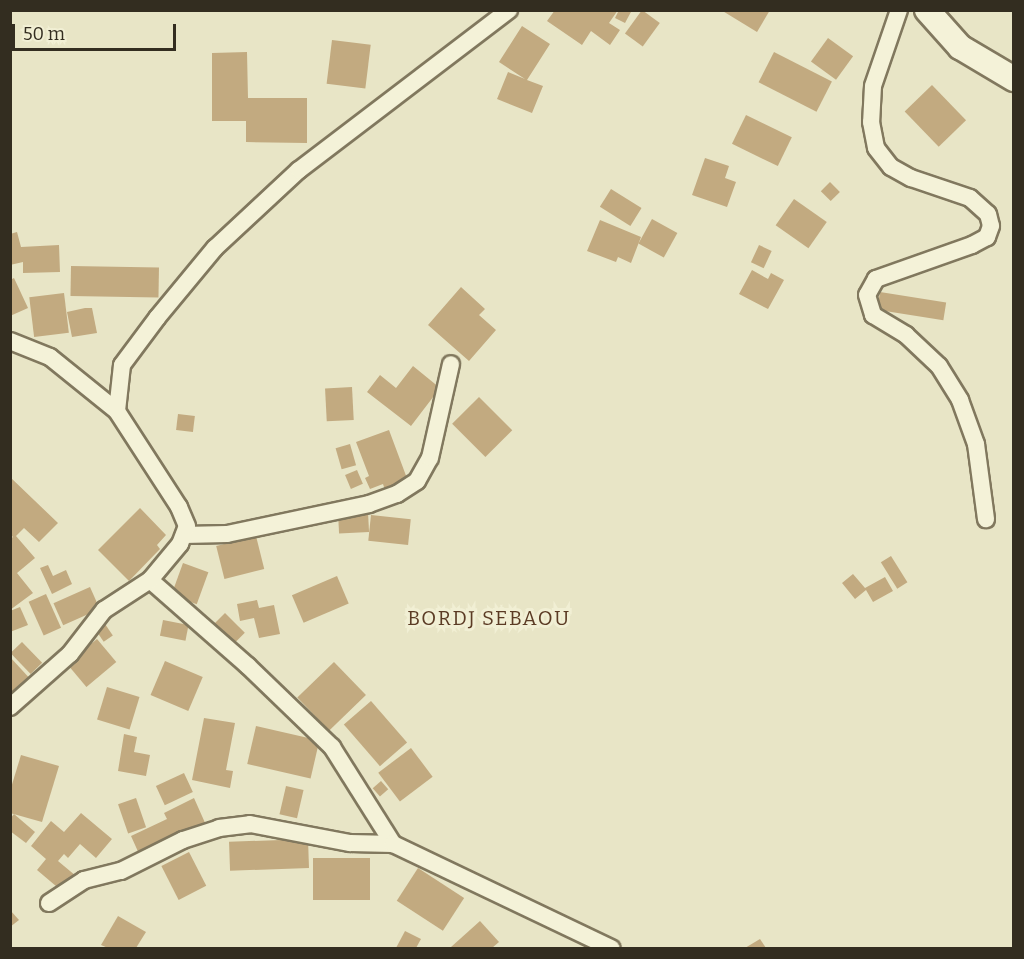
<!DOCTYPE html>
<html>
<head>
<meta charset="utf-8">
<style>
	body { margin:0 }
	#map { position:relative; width:1024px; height:959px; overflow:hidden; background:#e8e5c6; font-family:Bitter,serif }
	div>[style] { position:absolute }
	.building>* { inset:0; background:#c2aa80; transform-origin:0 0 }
	.roads { filter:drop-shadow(2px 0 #81785e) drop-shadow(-2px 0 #81785e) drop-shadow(0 2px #81785e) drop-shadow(0 -2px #81785e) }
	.street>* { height:16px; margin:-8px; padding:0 8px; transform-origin:8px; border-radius:8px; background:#f4f2d8 }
	.secondary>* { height:24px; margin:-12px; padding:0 12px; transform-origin:12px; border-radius:12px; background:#f4f2d8 }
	span { translate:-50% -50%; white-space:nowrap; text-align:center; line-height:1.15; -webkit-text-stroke:6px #f1efd4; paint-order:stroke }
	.quarter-label { font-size:20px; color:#5b3b24; letter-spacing:1.5px }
	.frame { position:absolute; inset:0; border:12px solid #332d20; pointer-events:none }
	.scale { position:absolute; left:12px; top:24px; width:164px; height:27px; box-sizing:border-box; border:3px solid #332d20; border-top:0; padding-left:8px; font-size:18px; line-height:21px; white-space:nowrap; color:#332d20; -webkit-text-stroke:4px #f1efd4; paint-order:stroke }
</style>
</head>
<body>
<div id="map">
	<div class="building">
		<div style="clip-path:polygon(555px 10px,618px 10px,609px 23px,620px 30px,610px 45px,591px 31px,582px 45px,547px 21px)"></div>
		<div style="clip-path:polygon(619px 10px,632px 10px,625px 23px,615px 18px)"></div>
		<div style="left:642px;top:10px;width:22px;height:29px;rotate:36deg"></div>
		<div style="clip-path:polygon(721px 10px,770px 10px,757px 32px)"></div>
		<div style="clip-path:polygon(522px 26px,550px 44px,527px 80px,543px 86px,532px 113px,497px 99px,508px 72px,525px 79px,499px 62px)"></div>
		<div style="left:828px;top:38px;width:31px;height:29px;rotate:36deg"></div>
		<div style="left:332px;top:40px;width:39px;height:44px;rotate:7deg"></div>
		<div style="clip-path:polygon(247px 52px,248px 98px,307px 98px,307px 143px,246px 142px,246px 121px,212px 121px,212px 53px)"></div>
		<div style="left:774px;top:52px;width:65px;height:34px;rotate:27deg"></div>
		<div style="left:932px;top:85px;width:49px;height:38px;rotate:46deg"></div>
		<div style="left:746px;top:115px;width:51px;height:32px;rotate:26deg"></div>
		<div style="clip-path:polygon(705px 158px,729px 166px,725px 178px,736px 182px,727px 207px,692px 195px)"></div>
		<div style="left:830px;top:182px;width:14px;height:13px;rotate:45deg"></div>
		<div style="left:611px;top:189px;width:36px;height:21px;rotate:32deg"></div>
		<div style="left:794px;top:199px;width:40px;height:32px;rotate:35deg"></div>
		<div style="left:652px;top:219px;width:29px;height:28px;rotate:29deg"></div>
		<div style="clip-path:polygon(600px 220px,641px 237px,631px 263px,618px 257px,616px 262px,587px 251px)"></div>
		<div style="clip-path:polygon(17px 232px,21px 247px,59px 245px,60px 272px,23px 273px,23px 262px,10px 265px,10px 234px)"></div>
		<div style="left:759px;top:245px;width:14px;height:19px;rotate:25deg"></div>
		<div style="left:71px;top:266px;width:88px;height:30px;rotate:1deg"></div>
		<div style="clip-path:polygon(752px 270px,768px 279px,771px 273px,784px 280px,768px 309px,739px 294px)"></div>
		<div style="clip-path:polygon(14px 278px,28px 308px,10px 316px,10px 280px)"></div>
		<div style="clip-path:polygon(461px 287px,485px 309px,479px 315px,496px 330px,469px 361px,428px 325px)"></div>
		<div style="left:880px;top:292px;width:67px;height:18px;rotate:9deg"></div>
		<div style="left:64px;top:293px;width:40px;height:35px;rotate:83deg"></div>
		<div style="clip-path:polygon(85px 308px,92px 308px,97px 333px,72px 337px,67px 312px)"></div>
		<div style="clip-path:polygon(413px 366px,440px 388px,411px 426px,367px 392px,380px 375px,396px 388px)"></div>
		<div style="left:352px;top:387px;width:33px;height:27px;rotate:87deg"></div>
		<div style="left:479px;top:397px;width:47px;height:38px;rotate:45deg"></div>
		<div style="left:178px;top:414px;width:17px;height:16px;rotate:7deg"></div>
		<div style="clip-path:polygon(389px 430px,408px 481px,385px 490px,383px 484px,370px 489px,365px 478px,369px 476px,356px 442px)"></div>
		<div style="left:350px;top:444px;width:22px;height:15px;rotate:74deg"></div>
		<div style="left:357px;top:470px;width:15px;height:13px;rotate:67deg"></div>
		<div style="clip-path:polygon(10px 477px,58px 523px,39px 542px,24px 528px,16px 536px,35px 558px,17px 573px,33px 593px,10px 610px,10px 539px,13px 537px,10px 534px)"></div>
		<div style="clip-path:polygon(140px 508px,166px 535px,157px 545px,160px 549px,129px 581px,98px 550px)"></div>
		<div style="left:368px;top:512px;width:20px;height:30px;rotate:87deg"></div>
		<div style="left:371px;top:515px;width:40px;height:26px;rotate:6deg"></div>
		<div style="left:256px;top:536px;width:34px;height:41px;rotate:76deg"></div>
		<div style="left:891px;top:556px;width:31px;height:12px;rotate:58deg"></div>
		<div style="left:183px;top:563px;width:27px;height:34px;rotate:20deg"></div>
		<div style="clip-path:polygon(48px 565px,53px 576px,66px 570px,72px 584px,52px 594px,40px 568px)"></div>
		<div style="clip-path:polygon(853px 574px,865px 588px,885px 577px,893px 591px,873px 602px,866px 590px,855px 599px,842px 583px)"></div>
		<div style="left:337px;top:576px;width:30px;height:49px;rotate:67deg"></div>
		<div style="left:90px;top:587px;width:24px;height:40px;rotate:66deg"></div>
		<div style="left:46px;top:594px;width:37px;height:19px;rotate:66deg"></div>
		<div style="clip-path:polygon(257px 600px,259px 608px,274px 605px,280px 634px,259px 638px,254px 618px,240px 621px,237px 604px)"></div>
		<div style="clip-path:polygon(20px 607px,28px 625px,10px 632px,10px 611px)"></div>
		<div style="left:225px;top:613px;width:28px;height:18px;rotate:45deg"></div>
		<div style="left:163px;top:620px;width:26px;height:16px;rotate:11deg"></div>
		<div style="left:105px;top:624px;width:14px;height:11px;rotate:56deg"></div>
		<div style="left:97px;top:639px;width:30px;height:39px;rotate:50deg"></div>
		<div style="left:22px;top:642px;width:29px;height:16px;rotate:46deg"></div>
		<div style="clip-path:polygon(10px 657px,33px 682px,10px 701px)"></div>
		<div style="left:165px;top:661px;width:41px;height:37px;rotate:23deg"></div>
		<div style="left:334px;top:662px;width:46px;height:51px;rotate:46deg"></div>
		<div style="left:107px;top:687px;width:34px;height:34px;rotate:17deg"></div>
		<div style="left:371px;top:701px;width:55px;height:36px;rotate:49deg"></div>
		<div style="clip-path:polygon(204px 718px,235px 723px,226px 770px,233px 771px,230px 788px,192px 780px)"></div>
		<div style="left:256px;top:726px;width:65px;height:39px;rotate:13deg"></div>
		<div style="clip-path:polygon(124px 734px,137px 737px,134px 752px,150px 755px,146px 776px,118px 771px)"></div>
		<div style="left:411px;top:748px;width:36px;height:41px;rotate:53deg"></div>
		<div style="clip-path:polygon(21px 755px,59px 766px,42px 822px,10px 813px,10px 791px)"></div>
		<div style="left:184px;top:773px;width:21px;height:31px;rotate:65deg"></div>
		<div style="left:381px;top:781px;width:11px;height:11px;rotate:49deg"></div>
		<div style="left:286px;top:786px;width:18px;height:29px;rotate:13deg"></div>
		<div style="left:136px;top:798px;width:31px;height:19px;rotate:71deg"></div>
		<div style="clip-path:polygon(194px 798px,206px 825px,140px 856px,131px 836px,167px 819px,164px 813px)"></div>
		<div style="clip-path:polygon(81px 813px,112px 839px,96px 858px,80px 844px,68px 858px,64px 854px,58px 861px,76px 876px,63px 892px,37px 870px,46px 859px,31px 846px,51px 821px,64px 832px)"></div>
		<div style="clip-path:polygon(14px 814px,35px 832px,26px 843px,10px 831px,10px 819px)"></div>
		<div style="left:308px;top:839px;width:29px;height:79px;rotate:88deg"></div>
		<div style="left:189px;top:852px;width:38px;height:31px;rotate:63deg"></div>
		<div style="left:313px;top:858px;width:57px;height:42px"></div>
		<div style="left:418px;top:868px;width:55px;height:39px;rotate:33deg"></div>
		<div style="clip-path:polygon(10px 910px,19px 920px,10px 927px)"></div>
		<div style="clip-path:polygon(118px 916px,146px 932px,136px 948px,108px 948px,101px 945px)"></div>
		<div style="clip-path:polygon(480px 921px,499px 942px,492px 948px,452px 948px,451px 947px)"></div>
		<div style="clip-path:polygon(405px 931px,421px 939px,416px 948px,396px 948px)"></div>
		<div style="clip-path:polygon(760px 939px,766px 948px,745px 948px)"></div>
	</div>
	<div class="roads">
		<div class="street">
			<div style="left:899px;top:10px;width:80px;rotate:108.9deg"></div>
			<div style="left:873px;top:86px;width:36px;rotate:93deg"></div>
			<div style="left:871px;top:122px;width:26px;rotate:79deg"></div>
			<div style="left:876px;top:148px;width:24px;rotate:52deg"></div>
			<div style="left:891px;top:167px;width:23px;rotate:29deg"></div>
			<div style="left:911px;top:178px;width:62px;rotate:18.7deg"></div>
			<div style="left:970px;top:198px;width:24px;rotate:42deg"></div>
			<div style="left:988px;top:214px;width:12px;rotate:76deg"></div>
			<div style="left:991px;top:226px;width:12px;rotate:110deg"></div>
			<div style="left:987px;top:237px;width:17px;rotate:152deg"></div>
			<div style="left:972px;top:245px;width:102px;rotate:160.5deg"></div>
			<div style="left:876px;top:279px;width:18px;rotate:119deg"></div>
			<div style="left:867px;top:295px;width:21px;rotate:73deg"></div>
			<div style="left:873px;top:315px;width:39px;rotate:31deg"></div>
			<div style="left:906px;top:335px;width:45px;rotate:43.2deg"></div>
			<div style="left:939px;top:366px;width:40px;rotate:58deg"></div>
			<div style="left:960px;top:400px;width:47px;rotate:70deg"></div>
			<div style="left:976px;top:444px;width:76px;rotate:82.4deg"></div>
			<div style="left:10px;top:341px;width:43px;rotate:21.8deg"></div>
			<div style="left:50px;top:357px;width:86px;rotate:38.9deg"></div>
			<div style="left:184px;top:535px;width:43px;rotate:-1.3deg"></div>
			<div style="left:227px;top:534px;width:145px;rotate:-11.9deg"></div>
			<div style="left:369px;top:504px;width:30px;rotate:-20deg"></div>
			<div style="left:397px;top:494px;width:24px;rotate:-33deg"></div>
			<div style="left:417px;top:481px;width:26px;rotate:-61deg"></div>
			<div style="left:430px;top:458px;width:96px;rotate:-77.4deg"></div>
			<div style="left:150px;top:580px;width:130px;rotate:41.3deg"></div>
			<div style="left:248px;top:666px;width:117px;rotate:44deg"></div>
			<div style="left:332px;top:747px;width:115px;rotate:57.8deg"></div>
			<div style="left:10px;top:707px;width:80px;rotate:-41.5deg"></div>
			<div style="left:70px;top:654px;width:56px;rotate:-52.3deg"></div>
			<div style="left:104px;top:610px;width:55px;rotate:-33.1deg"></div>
			<div style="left:150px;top:580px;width:47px;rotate:-50.2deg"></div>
			<div style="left:180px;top:544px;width:19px;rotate:-69deg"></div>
			<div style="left:187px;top:526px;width:21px;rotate:-113deg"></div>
			<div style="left:179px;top:507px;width:114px;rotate:-122.9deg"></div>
			<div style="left:117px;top:411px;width:46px;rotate:-83.8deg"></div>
			<div style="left:122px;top:365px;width:59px;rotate:-53.3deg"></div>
			<div style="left:157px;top:318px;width:91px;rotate:-50.4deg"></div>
			<div style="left:215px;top:248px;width:115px;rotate:-42.9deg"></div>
			<div style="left:299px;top:170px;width:264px;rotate:-37.3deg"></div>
			<div style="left:49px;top:903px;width:42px;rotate:-33.3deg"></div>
			<div style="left:84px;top:880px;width:38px;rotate:-14deg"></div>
			<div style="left:121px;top:871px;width:69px;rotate:-26.6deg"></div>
			<div style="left:183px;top:840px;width:38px;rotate:-18deg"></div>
			<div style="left:219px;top:828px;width:31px;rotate:-7deg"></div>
			<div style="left:250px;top:824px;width:102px;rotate:10.8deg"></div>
			<div style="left:350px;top:843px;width:43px;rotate:1.3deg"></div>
			<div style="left:393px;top:844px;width:242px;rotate:25.5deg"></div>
		</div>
		<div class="secondary">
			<div style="left:927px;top:10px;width:50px;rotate:48.3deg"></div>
			<div style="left:960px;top:47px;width:63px;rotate:30.7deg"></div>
		</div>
	</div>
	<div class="quarter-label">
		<span style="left:489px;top:618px">BORDJ SEBAOU</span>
	</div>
	<div class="frame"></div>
	<div class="scale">50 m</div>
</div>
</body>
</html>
